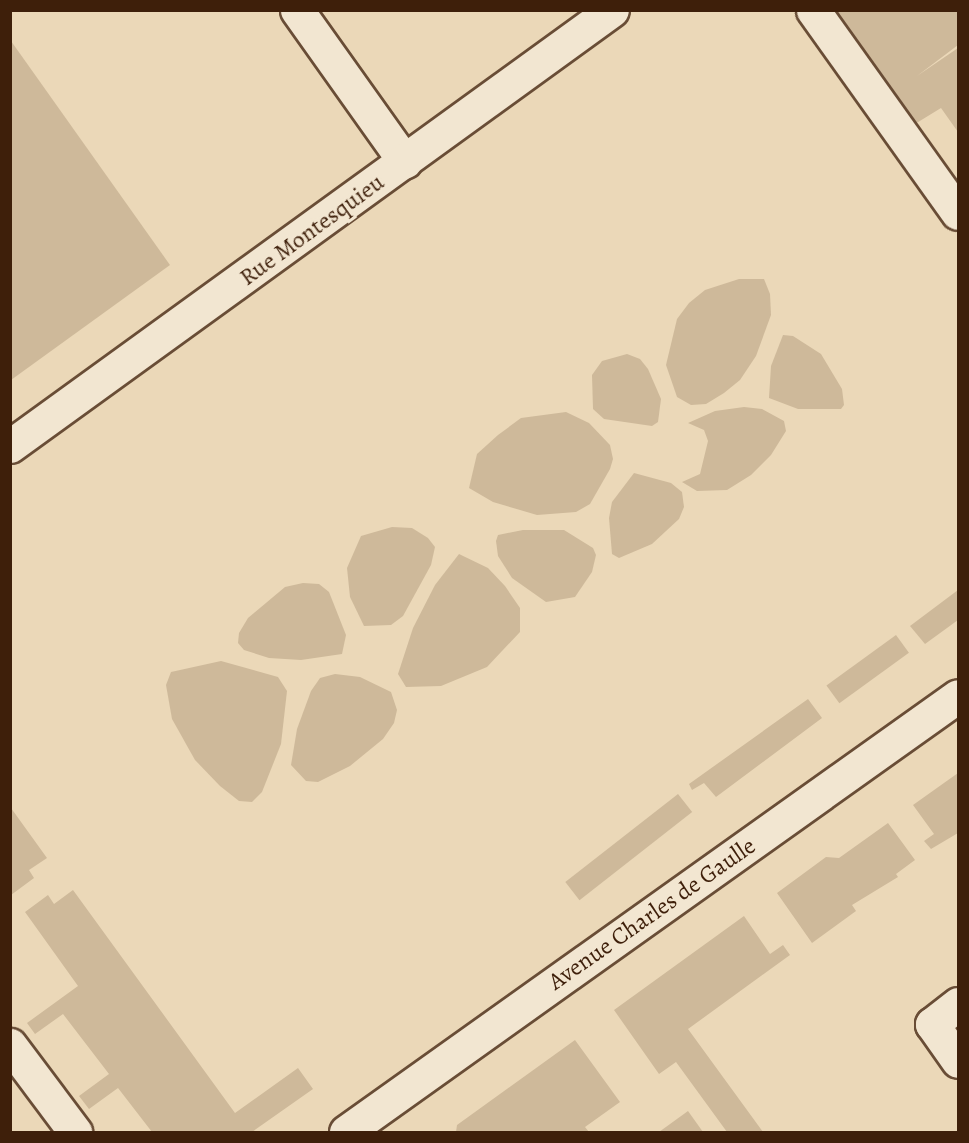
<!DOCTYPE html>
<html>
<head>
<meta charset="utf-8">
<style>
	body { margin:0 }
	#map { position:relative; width:969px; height:1143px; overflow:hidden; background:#ebd8b8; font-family:Alegreya,serif }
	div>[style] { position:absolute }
	.green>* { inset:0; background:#ceb99a; transform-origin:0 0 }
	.roads { filter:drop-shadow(2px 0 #694d36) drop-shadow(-2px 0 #694d36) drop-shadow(0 2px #694d36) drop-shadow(0 -2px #694d36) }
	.minor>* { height:33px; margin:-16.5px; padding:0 16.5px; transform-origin:16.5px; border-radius:16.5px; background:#f2e6d1 }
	span { translate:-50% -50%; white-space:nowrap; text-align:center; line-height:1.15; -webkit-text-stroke:6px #f2e6d1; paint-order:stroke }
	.street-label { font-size:24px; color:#3e1f0a }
	.frame { position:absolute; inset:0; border:12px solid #3e1f0a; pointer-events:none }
</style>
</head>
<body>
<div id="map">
	<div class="green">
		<div style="clip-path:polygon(828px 11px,958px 11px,958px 45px,917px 76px,958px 48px,958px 132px,941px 108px,910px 127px)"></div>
		<div style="clip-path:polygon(11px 41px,170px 265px,11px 380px,10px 380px)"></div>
		<div style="clip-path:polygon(739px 279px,764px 279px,770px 294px,771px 315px,756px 356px,740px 380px,724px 393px,706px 404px,691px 405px,677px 397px,666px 365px,677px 319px,689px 303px,705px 290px)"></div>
		<div style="clip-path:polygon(783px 335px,793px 336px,821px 354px,842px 389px,844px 405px,841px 409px,798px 409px,769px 398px,771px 366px)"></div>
		<div style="clip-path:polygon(627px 354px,640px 359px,648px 369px,661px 399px,658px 422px,652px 426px,604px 419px,593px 409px,592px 375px,602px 361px)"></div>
		<div style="clip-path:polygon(744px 407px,762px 409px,784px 421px,786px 431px,771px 455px,751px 475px,727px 490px,697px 491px,682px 482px,700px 474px,708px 441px,704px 430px,688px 423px,715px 411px)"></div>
		<div style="clip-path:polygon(566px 412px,589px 423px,610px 445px,613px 459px,610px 469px,590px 504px,576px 512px,537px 515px,493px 502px,469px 488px,477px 454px,498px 435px,521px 418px)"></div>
		<div style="clip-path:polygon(634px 473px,671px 483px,682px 492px,684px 507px,679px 519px,652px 544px,619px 558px,612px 554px,609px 518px,612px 502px)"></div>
		<div style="clip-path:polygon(392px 527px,412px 528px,428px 538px,435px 547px,431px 565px,403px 616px,391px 625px,364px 626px,350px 597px,347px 568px,361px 536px)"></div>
		<div style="clip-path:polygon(523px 530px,564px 530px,593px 548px,596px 555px,592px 572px,575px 597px,546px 602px,512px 578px,498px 556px,496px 541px,498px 535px)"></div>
		<div style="clip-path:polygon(459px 554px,488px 568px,505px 586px,520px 608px,520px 632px,487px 667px,441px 686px,406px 687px,398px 674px,413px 628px,435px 585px)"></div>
		<div style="clip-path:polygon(303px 583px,319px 584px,329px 592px,346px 635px,342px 654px,301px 660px,269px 658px,244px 650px,238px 643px,239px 633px,248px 618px,285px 587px)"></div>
		<div style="clip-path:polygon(958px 590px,958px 620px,925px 644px,910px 626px)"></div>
		<div style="left:896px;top:635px;width:22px;height:86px;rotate:54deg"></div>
		<div style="clip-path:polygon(221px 661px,278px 677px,287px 691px,281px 744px,262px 792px,252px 802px,239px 801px,220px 786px,195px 760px,172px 719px,166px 685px,171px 672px)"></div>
		<div style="clip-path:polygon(335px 674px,360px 677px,391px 692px,397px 710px,394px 723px,383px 739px,350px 766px,318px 782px,306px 781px,291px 765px,297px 729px,311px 691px,320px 678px)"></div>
		<div style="clip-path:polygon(808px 699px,822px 718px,716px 797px,704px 783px,692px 790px,689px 784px)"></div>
		<div style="clip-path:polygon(958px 773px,958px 833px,931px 849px,924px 841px,934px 834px,913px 805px)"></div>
		<div style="left:678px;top:794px;width:23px;height:143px;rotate:52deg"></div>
		<div style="clip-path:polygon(11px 808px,47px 858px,29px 870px,34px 878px,11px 895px)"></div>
		<div style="clip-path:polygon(888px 823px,915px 860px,896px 874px,898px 877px,852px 905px,856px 911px,812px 943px,777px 893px,826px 857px,839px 858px)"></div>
		<div style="clip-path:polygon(73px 890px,235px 1113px,298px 1068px,313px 1089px,252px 1132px,152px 1132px,118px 1088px,89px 1109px,79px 1096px,109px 1074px,63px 1014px,35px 1034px,27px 1023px,78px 986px,25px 912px,48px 895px,54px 904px)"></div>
		<div style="clip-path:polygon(744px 916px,770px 954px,783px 945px,790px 955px,688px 1029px,763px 1132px,727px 1132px,676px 1062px,659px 1074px,614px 1010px)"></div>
		<div style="clip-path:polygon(575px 1040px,620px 1102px,585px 1127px,589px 1132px,456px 1132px,457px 1125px)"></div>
		<div style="clip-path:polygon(688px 1111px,703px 1132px,659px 1132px)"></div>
	</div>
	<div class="roads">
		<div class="minor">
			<div style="left:297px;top:10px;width:186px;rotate:54.6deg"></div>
			<div style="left:813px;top:10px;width:249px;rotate:54.5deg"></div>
			<div style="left:10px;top:446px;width:743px;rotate:-35.91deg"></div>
			<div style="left:958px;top:1004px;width:33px;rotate:142deg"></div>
			<div style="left:932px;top:1024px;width:45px;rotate:54.9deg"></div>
			<div style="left:10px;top:1045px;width:109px;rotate:53.2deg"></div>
			<div style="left:346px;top:1132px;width:751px;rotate:-35.47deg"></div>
		</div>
	</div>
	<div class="street-label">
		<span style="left:312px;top:230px;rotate:-36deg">Rue Montesquieu</span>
		<span style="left:652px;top:914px;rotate:-35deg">Avenue Charles de Gaulle</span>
	</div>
	<div class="frame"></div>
</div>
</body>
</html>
